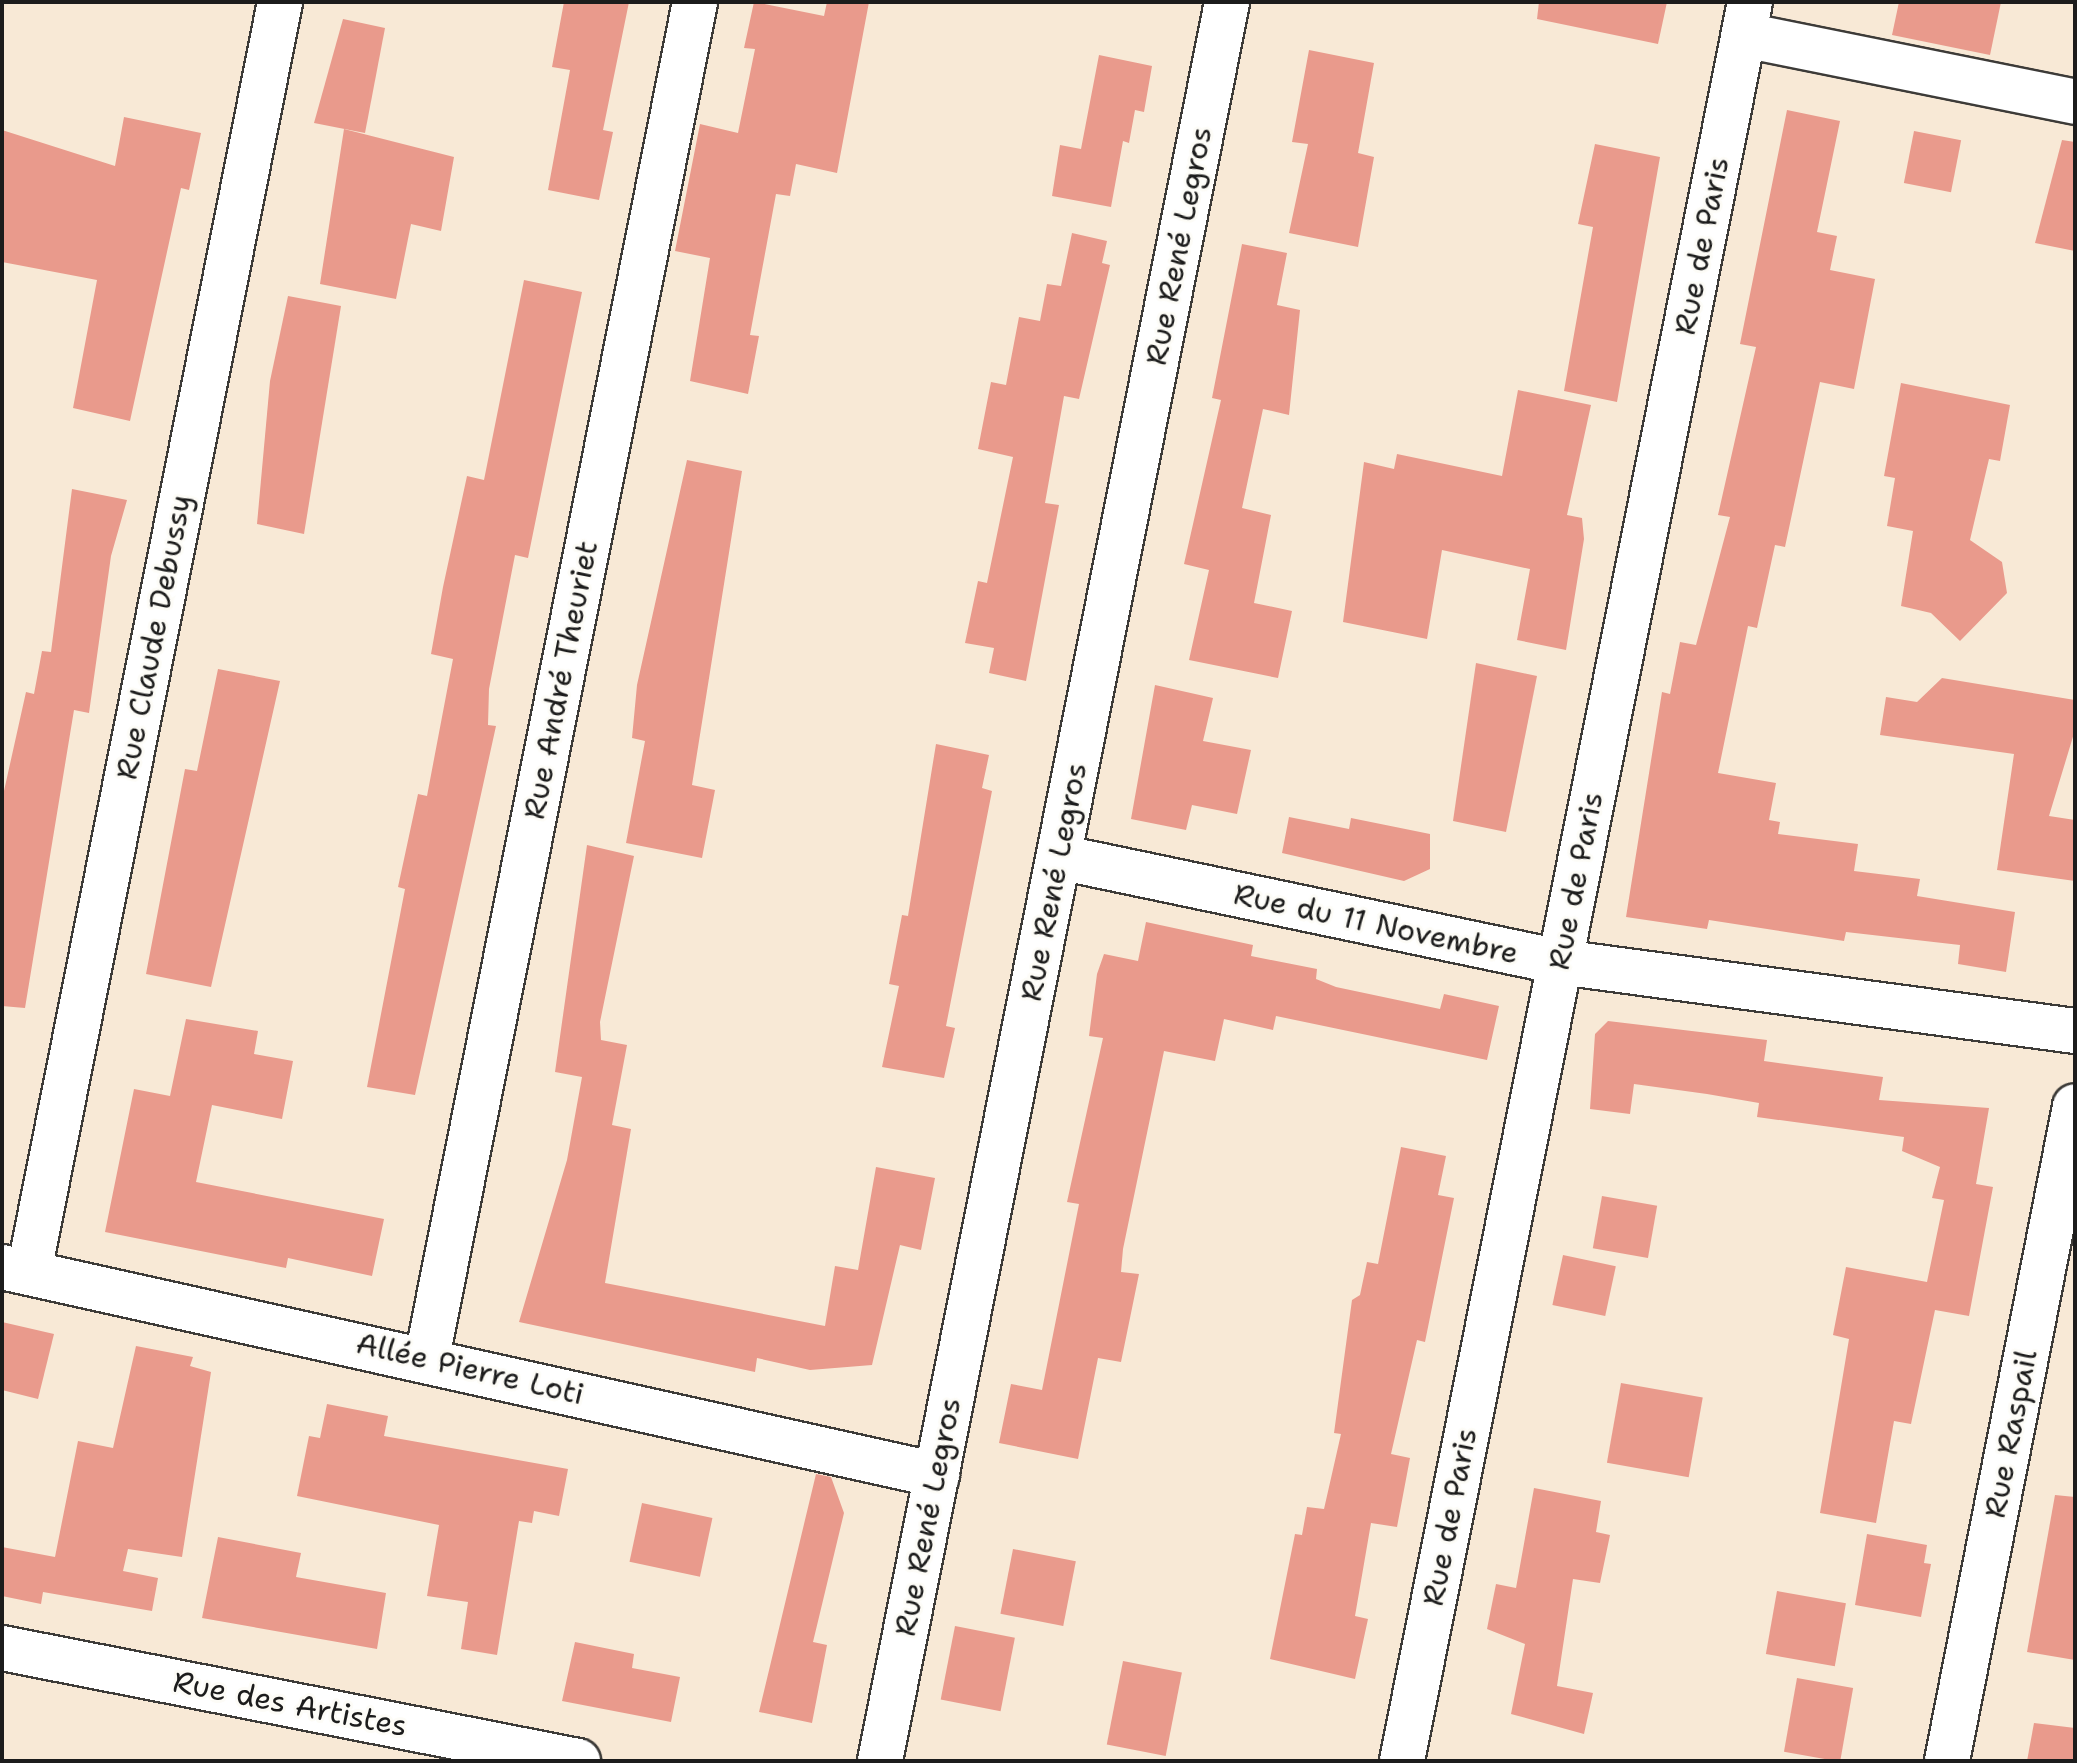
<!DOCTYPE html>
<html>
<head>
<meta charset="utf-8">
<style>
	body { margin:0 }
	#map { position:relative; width:2077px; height:1763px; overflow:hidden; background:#f8e9d6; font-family:"Shantell Sans",sans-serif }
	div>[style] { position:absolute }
	.building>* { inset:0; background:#e99a8c; transform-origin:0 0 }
	.roads { filter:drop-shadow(2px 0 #3d3b38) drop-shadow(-2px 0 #3d3b38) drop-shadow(0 2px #3d3b38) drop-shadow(0 -2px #3d3b38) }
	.minor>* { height:44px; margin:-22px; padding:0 22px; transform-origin:22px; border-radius:22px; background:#fff }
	span { translate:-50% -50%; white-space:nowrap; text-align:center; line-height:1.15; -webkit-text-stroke:6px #fdfcf7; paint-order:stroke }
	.street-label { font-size:30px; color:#1c1c1c }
	.frame { position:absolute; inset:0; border:4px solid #1c1c1c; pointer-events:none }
</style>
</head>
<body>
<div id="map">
	<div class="building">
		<div style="clip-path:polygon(564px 2px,629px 2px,603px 130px,613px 132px,599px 200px,548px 190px,570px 70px,552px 67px)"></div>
		<div style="clip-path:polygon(754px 2px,824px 16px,827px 2px,869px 2px,837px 173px,796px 164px,790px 196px,776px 194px,750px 335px,759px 336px,748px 394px,690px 381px,710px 258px,675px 251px,700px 124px,738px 133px,755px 49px,744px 48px)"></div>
		<div style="clip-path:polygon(1539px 2px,1667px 2px,1658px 44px,1537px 19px)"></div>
		<div style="clip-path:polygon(1899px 2px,2001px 2px,1990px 55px,1892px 35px)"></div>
		<div style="clip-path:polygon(343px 19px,385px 28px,365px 133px,314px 123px)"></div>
		<div style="clip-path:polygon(1309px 50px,1374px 63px,1358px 153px,1374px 157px,1358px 247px,1289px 233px,1308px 144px,1292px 142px)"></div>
		<div style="clip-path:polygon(1099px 55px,1152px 66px,1144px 112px,1135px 110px,1129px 143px,1123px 141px,1111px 207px,1052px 196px,1060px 145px,1081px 149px)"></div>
		<div style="clip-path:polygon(1787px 110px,1840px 121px,1817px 232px,1837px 236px,1830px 270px,1875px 279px,1854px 389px,1820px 382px,1785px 547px,1775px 545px,1757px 628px,1748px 626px,1718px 773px,1776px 783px,1769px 820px,1780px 822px,1778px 834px,1858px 844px,1854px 871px,1920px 879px,1917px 896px,2015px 912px,2006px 972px,1958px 964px,1960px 945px,1846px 932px,1844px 941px,1709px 920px,1707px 929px,1626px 917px,1662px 692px,1670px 694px,1680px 642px,1696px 645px,1730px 517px,1718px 515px,1756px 347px,1740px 344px)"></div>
		<div style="clip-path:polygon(124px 117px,201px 133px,189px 190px,181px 188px,130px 421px,73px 408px,97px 280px,2px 262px,2px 130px,115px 166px)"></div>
		<div style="clip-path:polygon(344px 129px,454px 157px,441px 231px,411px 224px,396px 299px,320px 284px)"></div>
		<div style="left:1914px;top:131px;width:48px;height:53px;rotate:11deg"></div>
		<div style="clip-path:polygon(2062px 140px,2075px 142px,2075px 251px,2035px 243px)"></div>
		<div style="clip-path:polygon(1595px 144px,1660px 157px,1617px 402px,1564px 391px,1593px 227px,1578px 224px)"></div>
		<div style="clip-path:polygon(1072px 233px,1107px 241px,1102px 263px,1110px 265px,1079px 399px,1064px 396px,1045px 503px,1059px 505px,1026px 681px,989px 673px,994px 648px,965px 643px,978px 581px,987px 583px,1013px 457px,978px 449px,991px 382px,1006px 385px,1019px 317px,1040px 321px,1047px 284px,1061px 286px)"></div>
		<div style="clip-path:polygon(1242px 244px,1287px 253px,1277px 305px,1300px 310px,1289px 415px,1263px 409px,1242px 508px,1271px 515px,1254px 603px,1292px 611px,1278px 678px,1189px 660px,1209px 570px,1184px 564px,1221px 400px,1212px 398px)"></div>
		<div style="clip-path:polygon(524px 280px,582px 292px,528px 558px,515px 555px,489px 689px,488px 725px,496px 726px,415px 1095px,367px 1087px,405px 889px,398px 887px,418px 794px,427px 796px,453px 659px,431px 654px,443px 587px,467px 476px,484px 480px)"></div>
		<div style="clip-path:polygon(288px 296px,341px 306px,304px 534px,257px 524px,270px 381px)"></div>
		<div style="clip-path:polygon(1901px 383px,2010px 405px,2000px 461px,1989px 459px,1970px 540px,2002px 562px,2007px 593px,1960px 641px,1931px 613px,1901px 606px,1913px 531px,1887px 526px,1895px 478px,1884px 476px)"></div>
		<div style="clip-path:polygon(1518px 390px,1591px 405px,1567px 515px,1582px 518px,1584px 539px,1566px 650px,1517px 640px,1530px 569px,1442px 550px,1427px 639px,1343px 622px,1364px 462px,1394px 469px,1397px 454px,1502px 476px)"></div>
		<div style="clip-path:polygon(687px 460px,742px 471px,692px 785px,715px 790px,702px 858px,626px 843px,645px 741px,632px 738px,637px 685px)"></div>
		<div style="clip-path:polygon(72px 489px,127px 500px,111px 556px,89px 713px,74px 710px,25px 1008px,2px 1006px,2px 800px,26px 692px,34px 694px,42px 651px,51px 652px)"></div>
		<div style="clip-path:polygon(1476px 663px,1537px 676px,1506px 832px,1453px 821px)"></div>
		<div style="clip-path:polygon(218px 669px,280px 681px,211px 987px,146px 974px,185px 769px,197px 771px)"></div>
		<div style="clip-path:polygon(1942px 678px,2075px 700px,2075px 730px,2049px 816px,2075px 820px,2075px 881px,1997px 870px,2014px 754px,1880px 735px,1886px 697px,1917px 702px)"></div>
		<div style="clip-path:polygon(1155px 685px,1213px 698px,1203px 741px,1251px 750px,1237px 814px,1192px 805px,1186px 830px,1131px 819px)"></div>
		<div style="clip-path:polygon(936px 744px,989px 755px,982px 788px,992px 791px,946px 1026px,955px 1028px,944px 1078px,882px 1067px,899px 986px,889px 984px,902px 915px,908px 916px)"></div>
		<div style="clip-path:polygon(1289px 817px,1349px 829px,1351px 818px,1430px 834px,1430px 869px,1404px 881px,1282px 853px)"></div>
		<div style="clip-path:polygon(587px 845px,634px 856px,600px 1022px,601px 1040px,627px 1045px,612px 1125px,631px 1129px,605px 1283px,825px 1326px,835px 1266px,858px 1270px,876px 1167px,935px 1178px,921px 1250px,900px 1245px,872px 1365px,810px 1370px,757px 1358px,755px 1372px,519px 1322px,567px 1160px,582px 1077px,555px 1072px)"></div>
		<div style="clip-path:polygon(1146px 922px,1253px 945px,1251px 956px,1317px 969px,1316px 979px,1336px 987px,1440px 1009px,1444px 994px,1499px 1006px,1487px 1060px,1276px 1016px,1273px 1030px,1224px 1019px,1215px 1061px,1164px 1051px,1123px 1249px,1121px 1272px,1139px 1274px,1121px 1362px,1098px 1358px,1078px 1459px,999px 1443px,1011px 1384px,1042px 1390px,1079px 1204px,1067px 1202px,1103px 1038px,1089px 1036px,1097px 974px,1104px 954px,1138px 961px)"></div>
		<div style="clip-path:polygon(186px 1019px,258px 1031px,254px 1054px,293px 1061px,282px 1119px,212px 1105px,196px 1182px,384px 1219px,372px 1276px,288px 1258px,286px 1268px,105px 1232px,134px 1089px,170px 1096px)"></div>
		<div style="clip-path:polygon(1608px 1021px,1767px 1040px,1764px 1061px,1883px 1077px,1879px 1100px,1989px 1108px,1976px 1184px,1993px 1187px,1969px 1316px,1935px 1310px,1911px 1424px,1894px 1421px,1876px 1523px,1820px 1513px,1849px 1339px,1833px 1335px,1846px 1267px,1927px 1282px,1944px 1200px,1932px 1198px,1940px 1167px,1902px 1151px,1904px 1137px,1757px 1117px,1759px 1103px,1707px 1094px,1634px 1084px,1630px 1114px,1590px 1109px,1595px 1034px)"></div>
		<div style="clip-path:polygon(1401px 1147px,1446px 1156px,1438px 1195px,1454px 1198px,1425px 1342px,1417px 1340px,1391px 1454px,1410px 1458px,1397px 1527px,1371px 1523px,1355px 1616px,1368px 1619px,1355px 1679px,1270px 1659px,1295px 1534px,1302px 1535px,1307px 1507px,1324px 1509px,1341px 1434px,1334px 1433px,1352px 1300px,1360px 1295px,1367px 1262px,1378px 1264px)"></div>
		<div style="left:1602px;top:1196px;width:56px;height:53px;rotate:10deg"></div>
		<div style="left:1563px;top:1255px;width:54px;height:51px;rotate:12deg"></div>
		<div style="clip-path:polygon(2px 1322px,54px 1334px,38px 1399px,2px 1390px)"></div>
		<div style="clip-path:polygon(136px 1346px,193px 1357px,190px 1366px,211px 1372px,182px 1557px,128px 1549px,123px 1571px,158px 1578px,152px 1611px,43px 1592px,41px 1604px,2px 1596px,2px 1547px,55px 1557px,78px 1441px,113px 1448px)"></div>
		<div style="left:1621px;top:1383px;width:83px;height:81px;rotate:10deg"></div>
		<div style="clip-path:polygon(327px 1404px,388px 1416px,384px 1436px,568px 1469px,559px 1516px,534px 1511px,532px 1523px,519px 1521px,497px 1655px,461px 1649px,468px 1602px,427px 1596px,439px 1525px,297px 1496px,309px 1436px,320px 1438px)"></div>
		<div style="clip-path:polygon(816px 1474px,831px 1477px,844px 1513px,813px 1642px,827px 1645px,812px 1723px,759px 1712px)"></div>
		<div style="clip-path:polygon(1534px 1488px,1601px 1501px,1596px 1532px,1610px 1535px,1600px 1583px,1573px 1579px,1557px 1686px,1593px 1693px,1584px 1734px,1511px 1714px,1525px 1644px,1487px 1629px,1496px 1584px,1516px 1588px)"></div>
		<div style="clip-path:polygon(2055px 1495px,2075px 1497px,2075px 1660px,2027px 1652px)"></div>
		<div style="left:642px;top:1503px;width:72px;height:60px;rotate:12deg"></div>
		<div style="clip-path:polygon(1867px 1534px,1927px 1545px,1924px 1563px,1931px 1564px,1921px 1617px,1855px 1605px)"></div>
		<div style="clip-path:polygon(218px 1537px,301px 1553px,296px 1577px,386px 1593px,377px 1649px,202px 1618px)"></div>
		<div style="left:1013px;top:1549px;width:64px;height:66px;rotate:11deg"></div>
		<div style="left:1777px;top:1591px;width:70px;height:64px;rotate:10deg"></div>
		<div style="left:955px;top:1626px;width:61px;height:75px;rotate:11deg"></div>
		<div style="clip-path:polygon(575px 1642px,634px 1654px,632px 1668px,680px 1677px,671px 1722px,562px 1701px)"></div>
		<div style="left:1123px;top:1661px;width:60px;height:85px;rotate:11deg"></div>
		<div style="left:1797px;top:1678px;width:57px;height:75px;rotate:10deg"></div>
		<div style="clip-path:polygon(2034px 1723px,2075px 1728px,2075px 1761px,2027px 1761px)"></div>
	</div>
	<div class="roads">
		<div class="minor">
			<div style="left:1744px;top:35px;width:338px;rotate:11.4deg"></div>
			<div style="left:1059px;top:857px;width:512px;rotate:11.84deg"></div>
			<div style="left:1560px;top:962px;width:520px;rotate:7.63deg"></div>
			<div style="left:2px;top:1267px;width:958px;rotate:12.54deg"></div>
			<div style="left:29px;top:1272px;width:1295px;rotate:-78.82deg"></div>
			<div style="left:427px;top:1358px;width:1382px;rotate:-78.82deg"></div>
			<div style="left:2px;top:1648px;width:587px;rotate:11.1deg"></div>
			<div style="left:880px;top:1761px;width:1793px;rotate:-78.84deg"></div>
			<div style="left:1402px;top:1761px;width:1793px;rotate:-78.81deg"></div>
			<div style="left:1947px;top:1761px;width:667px;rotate:-78.94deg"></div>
		</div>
	</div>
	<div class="street-label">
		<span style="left:1179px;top:246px;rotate:-79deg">Rue René Legros</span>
		<span style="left:1702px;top:246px;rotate:-79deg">Rue de Paris</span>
		<span style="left:154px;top:637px;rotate:-79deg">Rue Claude Debussy</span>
		<span style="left:561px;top:680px;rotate:-79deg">Rue André Theuriet</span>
		<span style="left:1576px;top:881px;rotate:-79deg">Rue de Paris</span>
		<span style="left:1054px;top:882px;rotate:-79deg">Rue René Legros</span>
		<span style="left:1376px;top:924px;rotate:12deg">Rue du 11 Novembre</span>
		<span style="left:470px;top:1369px;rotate:13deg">Allée Pierre Loti</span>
		<span style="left:2011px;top:1434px;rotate:-79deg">Rue Raspail</span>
		<span style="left:928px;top:1517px;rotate:-79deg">Rue René Legros</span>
		<span style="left:1450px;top:1517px;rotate:-79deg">Rue de Paris</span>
		<span style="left:290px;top:1704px;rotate:11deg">Rue des Artistes</span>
	</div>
	<div class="frame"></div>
</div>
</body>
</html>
